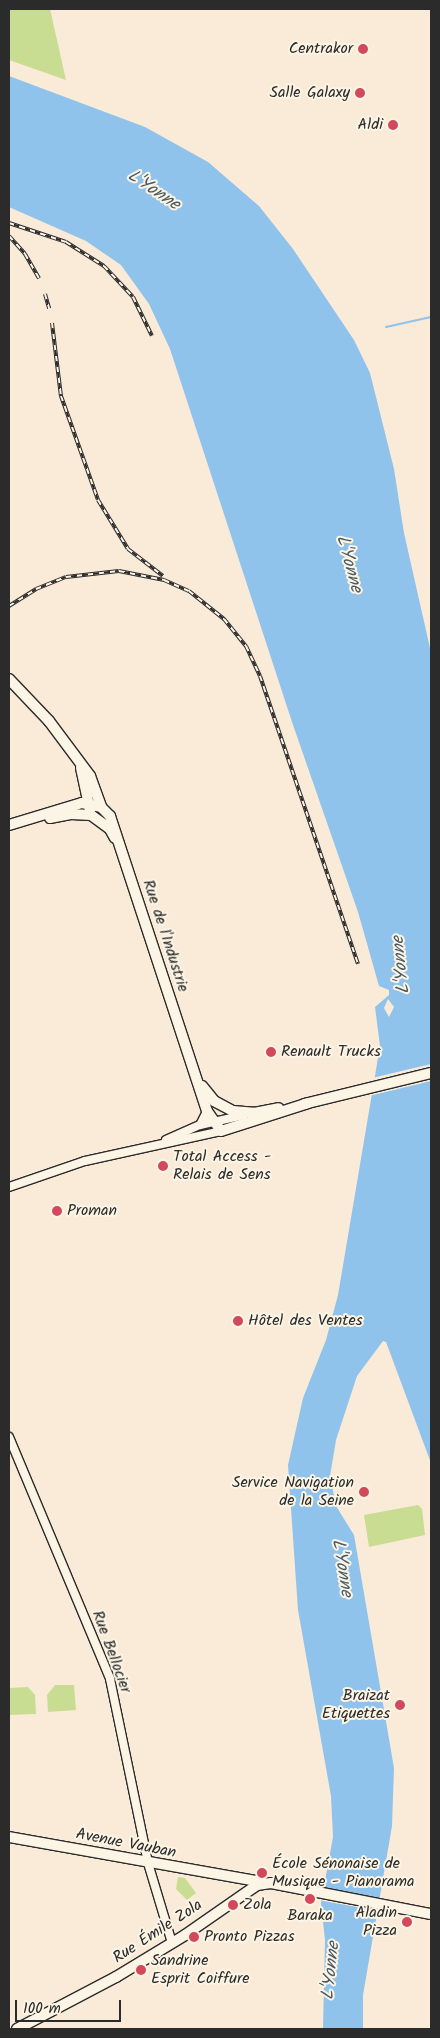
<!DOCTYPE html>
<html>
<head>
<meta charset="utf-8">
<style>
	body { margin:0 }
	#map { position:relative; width:440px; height:2038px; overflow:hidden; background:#faead8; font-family:Kalam,sans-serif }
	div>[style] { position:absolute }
	.green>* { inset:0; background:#c9dd92 }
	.water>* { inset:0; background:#8fc3ec }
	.pier>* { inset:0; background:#faead8; transform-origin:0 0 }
	.stream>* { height:2px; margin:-1px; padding:0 1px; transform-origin:1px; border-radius:1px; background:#8fc3ec }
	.roads { filter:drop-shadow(1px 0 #2b2b2b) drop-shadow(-1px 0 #2b2b2b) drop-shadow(0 1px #2b2b2b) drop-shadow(0 -1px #2b2b2b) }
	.minor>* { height:8px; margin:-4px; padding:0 4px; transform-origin:4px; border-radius:4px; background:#fcf5e5 }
	.major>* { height:10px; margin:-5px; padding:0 5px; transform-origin:5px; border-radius:5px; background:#fcf5e5 }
	.rail>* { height:4px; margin-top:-2px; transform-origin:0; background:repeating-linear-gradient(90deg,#fcf5e5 0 5.5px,#2b2b2b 0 11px); box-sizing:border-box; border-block:1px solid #2b2b2b }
	.dots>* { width:14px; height:14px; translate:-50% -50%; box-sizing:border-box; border:2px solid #fcf5e5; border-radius:50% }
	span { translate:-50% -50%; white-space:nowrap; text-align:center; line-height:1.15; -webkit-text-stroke:4px #fcf5e5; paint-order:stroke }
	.poi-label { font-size:16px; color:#2b2b2b }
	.right { translate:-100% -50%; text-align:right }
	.left { translate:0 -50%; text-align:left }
	.street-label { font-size:16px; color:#2b2b2b }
	.water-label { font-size:18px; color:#495965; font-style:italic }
	.frame { position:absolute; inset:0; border:10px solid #2b2b2b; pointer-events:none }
	.scale { position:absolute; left:15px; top:2000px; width:106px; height:22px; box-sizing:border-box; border:2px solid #2b2b2b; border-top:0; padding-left:6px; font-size:15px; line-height:18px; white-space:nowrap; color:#2b2b2b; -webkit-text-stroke:4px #fcf5e5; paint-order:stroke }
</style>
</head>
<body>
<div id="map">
	<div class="green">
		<div style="clip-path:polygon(9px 9px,50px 9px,66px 80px,9px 60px)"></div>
		<div style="clip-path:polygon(418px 1505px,422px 1509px,425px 1535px,369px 1547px,364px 1515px)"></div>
		<div style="clip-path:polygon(55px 1685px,74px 1685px,76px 1710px,48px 1712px,47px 1695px)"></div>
		<div style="clip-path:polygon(28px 1687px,35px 1695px,36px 1714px,9px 1715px,9px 1688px)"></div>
		<div style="clip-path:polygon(178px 1877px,185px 1878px,196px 1893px,187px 1900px,176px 1889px)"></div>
	</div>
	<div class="water">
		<div style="clip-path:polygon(evenodd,9px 76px,145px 127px,208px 162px,259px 206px,293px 249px,354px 340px,370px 373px,394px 469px,404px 533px,430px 648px,431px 1463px,386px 1342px,383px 1341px,357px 1376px,336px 1440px,330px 1476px,336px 1506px,354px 1535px,394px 1768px,392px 1826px,363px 1995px,363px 2029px,323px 2029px,325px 1940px,321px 1903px,333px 1837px,331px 1796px,298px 1610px,288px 1465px,303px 1398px,326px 1340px,338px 1295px,380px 1046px,375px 1007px,389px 995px,389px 990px,379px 986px,358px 912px,292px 722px,170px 349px,149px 304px,121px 265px,86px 241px,9px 207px,9px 76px,388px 999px,394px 1007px,389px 1017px,384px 1008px,388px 999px)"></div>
	</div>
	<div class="pier">
		<div style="clip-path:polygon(431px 1064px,431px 1081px,369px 1096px,372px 1078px)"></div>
		<div style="left:324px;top:1888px;width:57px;height:13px;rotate:10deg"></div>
	</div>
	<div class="stream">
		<div style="left:386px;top:327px;width:46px;rotate:-12.5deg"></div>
	</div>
	<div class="roads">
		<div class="minor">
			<div style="left:200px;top:1125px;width:45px;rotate:-12.8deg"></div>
			<div style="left:166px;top:1140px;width:37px;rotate:-24deg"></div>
			<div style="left:200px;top:1125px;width:16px;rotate:-63deg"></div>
			<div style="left:9px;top:1187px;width:80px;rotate:-18.9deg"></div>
			<div style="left:85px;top:1161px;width:139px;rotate:-12.4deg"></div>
			<div style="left:9px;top:1437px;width:262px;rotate:67.3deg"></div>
			<div style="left:110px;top:1679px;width:188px;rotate:78.3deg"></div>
			<div style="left:148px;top:1863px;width:84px;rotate:73.3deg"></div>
		</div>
		<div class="major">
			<div style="left:9px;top:679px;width:58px;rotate:46.4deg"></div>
			<div style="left:49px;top:721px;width:69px;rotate:53.3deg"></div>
			<div style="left:90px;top:776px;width:33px;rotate:70deg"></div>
			<div style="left:81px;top:768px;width:43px;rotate:77.9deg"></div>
			<div style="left:50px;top:818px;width:21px;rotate:-11deg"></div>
			<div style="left:71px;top:814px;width:20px;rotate:3deg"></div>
			<div style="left:91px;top:815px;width:24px;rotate:36deg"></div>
			<div style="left:110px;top:829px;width:10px;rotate:61deg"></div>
			<div style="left:9px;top:825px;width:76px;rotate:-16.8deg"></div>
			<div style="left:82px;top:803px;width:19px;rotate:12deg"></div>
			<div style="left:101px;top:807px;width:13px;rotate:45deg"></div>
			<div style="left:110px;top:816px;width:311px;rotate:71.8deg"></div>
			<div style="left:207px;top:1111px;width:24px;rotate:55deg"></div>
			<div style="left:221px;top:1131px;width:91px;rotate:-17.8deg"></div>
			<div style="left:202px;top:1086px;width:19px;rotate:51deg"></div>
			<div style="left:214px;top:1101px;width:21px;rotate:28deg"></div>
			<div style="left:233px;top:1111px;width:21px;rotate:5deg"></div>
			<div style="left:254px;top:1113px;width:25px;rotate:-11deg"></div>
			<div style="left:304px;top:1104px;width:131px;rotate:-13.7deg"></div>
			<div style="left:9px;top:1837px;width:257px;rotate:10.1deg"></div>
			<div style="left:17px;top:2029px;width:112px;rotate:-27.7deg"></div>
			<div style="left:116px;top:1977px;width:81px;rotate:-31.3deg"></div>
			<div style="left:185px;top:1935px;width:88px;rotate:-34.8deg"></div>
			<div style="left:257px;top:1885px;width:14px;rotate:-8deg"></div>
			<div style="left:271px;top:1883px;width:163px;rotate:11deg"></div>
		</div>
	</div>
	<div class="rail">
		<div style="left:9px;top:223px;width:60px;rotate:18.4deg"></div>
		<div style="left:66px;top:242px;width:45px;rotate:32.3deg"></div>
		<div style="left:104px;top:266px;width:42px;rotate:46.9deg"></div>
		<div style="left:133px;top:297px;width:43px;rotate:64deg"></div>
		<div style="left:9px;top:236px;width:24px;rotate:48deg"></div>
		<div style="left:25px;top:254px;width:28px;rotate:60deg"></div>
		<div style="left:45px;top:294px;width:15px;rotate:74deg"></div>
		<div style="left:52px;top:323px;width:74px;rotate:83deg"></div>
		<div style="left:61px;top:396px;width:110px;rotate:70.4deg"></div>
		<div style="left:98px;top:500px;width:57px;rotate:58.5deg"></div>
		<div style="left:128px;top:549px;width:44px;rotate:37.6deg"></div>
		<div style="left:9px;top:606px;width:32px;rotate:-32deg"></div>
		<div style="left:36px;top:589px;width:32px;rotate:-22deg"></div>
		<div style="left:66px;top:577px;width:53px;rotate:-6.5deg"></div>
		<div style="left:119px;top:571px;width:46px;rotate:11.3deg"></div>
		<div style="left:164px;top:580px;width:27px;rotate:24deg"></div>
		<div style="left:189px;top:591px;width:45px;rotate:38.7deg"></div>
		<div style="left:224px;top:619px;width:35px;rotate:51deg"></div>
		<div style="left:246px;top:646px;width:33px;rotate:65deg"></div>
		<div style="left:260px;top:676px;width:304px;rotate:71.2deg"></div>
	</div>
	<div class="dots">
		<div style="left:363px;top:49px;background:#d1495b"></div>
		<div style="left:360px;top:93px;background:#d1495b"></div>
		<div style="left:393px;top:125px;background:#d1495b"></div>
		<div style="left:271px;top:1052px;background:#d1495b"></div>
		<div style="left:163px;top:1166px;background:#d1495b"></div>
		<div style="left:57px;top:1211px;background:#d1495b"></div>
		<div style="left:238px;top:1321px;background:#d1495b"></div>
		<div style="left:364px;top:1492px;background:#d1495b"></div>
		<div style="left:400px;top:1705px;background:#d1495b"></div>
		<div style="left:262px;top:1873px;background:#d1495b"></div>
		<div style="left:310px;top:1899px;background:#d1495b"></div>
		<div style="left:233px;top:1905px;background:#d1495b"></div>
		<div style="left:407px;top:1922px;background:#d1495b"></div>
		<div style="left:194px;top:1937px;background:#d1495b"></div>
		<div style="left:141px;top:1970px;background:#d1495b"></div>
	</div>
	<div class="poi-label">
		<span class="right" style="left:353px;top:49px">Centrakor</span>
		<span class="right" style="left:350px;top:93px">Salle Galaxy</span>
		<span class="right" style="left:383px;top:125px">Aldi</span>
		<span class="left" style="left:281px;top:1052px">Renault Trucks</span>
		<span class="left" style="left:173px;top:1166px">Total Access -<br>Relais de Sens</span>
		<span class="left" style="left:67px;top:1211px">Proman</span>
		<span class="left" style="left:248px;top:1321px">Hôtel des Ventes</span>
		<span class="right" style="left:354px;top:1492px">Service Navigation<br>de la Seine</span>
		<span class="right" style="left:390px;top:1705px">Braizat<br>Etiquettes</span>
		<span class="left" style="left:272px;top:1873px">École Sénonaise de<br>Musique - Pianorama</span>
		<span class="left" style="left:243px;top:1905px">Zola</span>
		<span class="right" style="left:397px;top:1922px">Aladin<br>Pizza</span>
		<span style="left:310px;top:1916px">Baraka</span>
		<span class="left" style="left:204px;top:1937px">Pronto Pizzas</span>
		<span class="left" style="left:151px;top:1970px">Sandrine<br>Esprit Coiffure</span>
	</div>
	<div class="street-label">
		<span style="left:165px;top:936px;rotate:72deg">Rue de l'Industrie</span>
		<span style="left:111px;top:1652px;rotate:70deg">Rue Bellocier</span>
		<span style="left:126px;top:1844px;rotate:11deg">Avenue Vauban</span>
		<span style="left:158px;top:1932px;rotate:-33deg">Rue Émile Zola</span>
	</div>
	<div class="water-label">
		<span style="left:153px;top:191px;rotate:34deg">L'Yonne</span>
		<span style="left:348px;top:564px;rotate:75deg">L'Yonne</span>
		<span style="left:402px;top:965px;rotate:-96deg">L'Yonne</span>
		<span style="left:341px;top:1568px;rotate:81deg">L'Yonne</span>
		<span style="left:332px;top:1971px;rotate:-84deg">L'Yonne</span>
	</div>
	<div class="frame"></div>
	<div class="scale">100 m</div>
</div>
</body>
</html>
